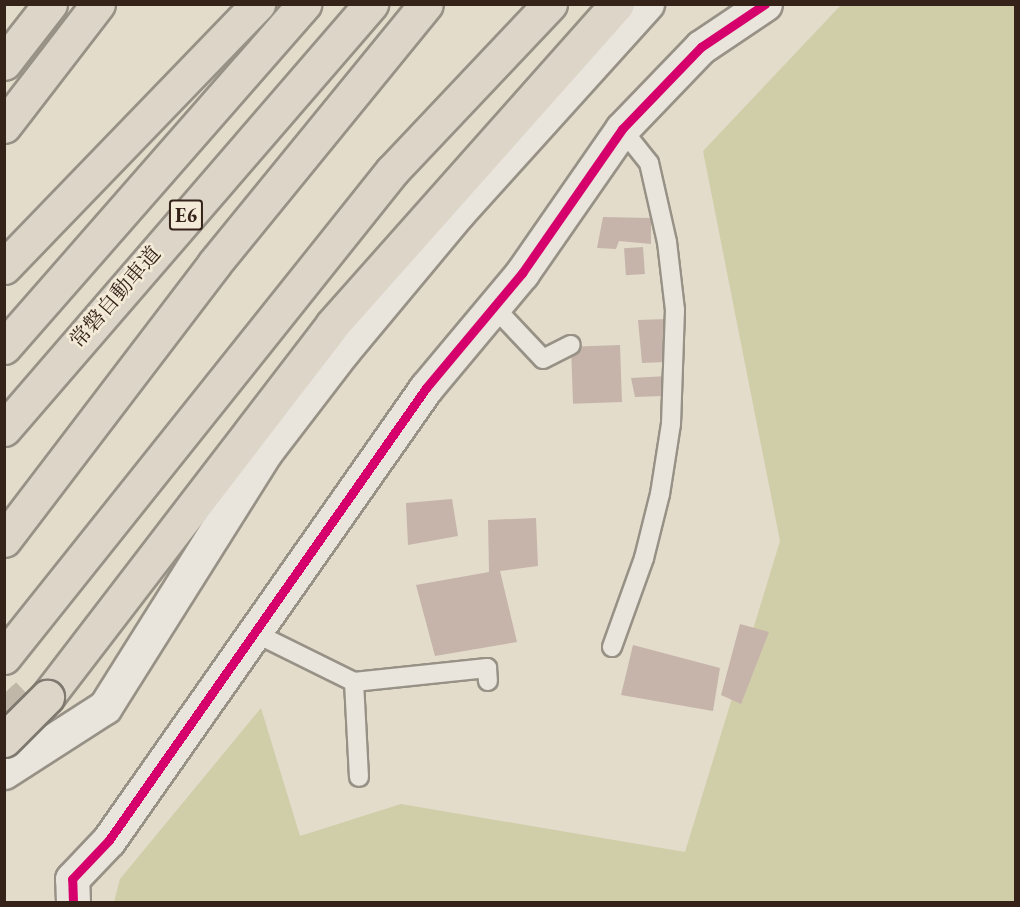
<!DOCTYPE html>
<html>
<head>
<meta charset="utf-8">
<style>
	body { margin:0 }
	#map { position:relative; width:1020px; height:907px; overflow:hidden; background:#e3dccb; font-family:"EB Garamond","Noto Serif JP",serif }
	div>[style] { position:absolute }
	.green>* { inset:0; background:#d0cda9 }
	.building>* { inset:0; background:#c6b4ab; transform-origin:0 0 }
	.minor-tunnel>* { height:33px; margin-top:-16.5px; transform-origin:0; background:repeating-linear-gradient(90deg,#c0b7a8 0 33px,transparent 0 49px) }
	.roads { filter:drop-shadow(2px 0 #979186) drop-shadow(-2px 0 #979186) drop-shadow(0 2px #979186) drop-shadow(0 -2px #979186) }
	.service>* { height:18px; margin:-9px; padding:0 9px; transform-origin:9px; border-radius:9px; background:#e9e5dd }
	.minor>* { height:33px; margin:-16.5px; padding:0 16.5px; transform-origin:16.5px; border-radius:16.5px; background:#e9e5dd }
	.motorway>* { height:33px; margin:-16.5px; padding:0 16.5px; transform-origin:16.5px; border-radius:16.5px; background:#dcd5c8 }
	.bridges { filter:drop-shadow(2px 0 #7e786f) drop-shadow(-2px 0 #7e786f) drop-shadow(0 2px #7e786f) drop-shadow(0 -2px #7e786f) }
	.motorway-bridge>* { height:33px; margin:-16.5px; padding:0 16.5px; transform-origin:16.5px; border-radius:16.5px; background:#dcd5c8 }
	.cycleway>* { height:9px; margin:-4.5px; padding:0 4.5px; transform-origin:4.5px; border-radius:4.5px; background:#d6006c }
	span { translate:-50% -50%; white-space:nowrap; text-align:center; line-height:1.15; -webkit-text-stroke:5px #f3ead7; paint-order:stroke }
	.shield-label span { padding:2px 4px; background:#f3ead7; border:2px solid; border-radius:4px; -webkit-text-stroke-width:0 }
	.shield-label { font-size:20px; color:#35231a; font-weight:700 }
	.street-label { font-size:21px; color:#35231a }
	.frame { position:absolute; inset:0; border:6px solid #35231a; pointer-events:none }
</style>
</head>
<body>
<div id="map">
	<div class="green">
		<div style="clip-path:polygon(841px 5px,1015px 5px,1015px 902px,114px 902px,120px 879px,261px 708px,300px 836px,401px 804px,685px 852px,780px 541px,703px 151px)"></div>
	</div>
	<div class="building">
		<div style="clip-path:polygon(603px 217px,651px 218px,651px 244px,619px 241px,616px 249px,597px 248px)"></div>
		<div style="left:643px;top:247px;width:27px;height:19px;rotate:86deg"></div>
		<div style="clip-path:polygon(667px 319px,666px 362px,642px 363px,638px 320px)"></div>
		<div style="left:620px;top:345px;width:57px;height:49px;rotate:88deg"></div>
		<div style="clip-path:polygon(667px 376px,663px 396px,635px 397px,631px 378px)"></div>
		<div style="clip-path:polygon(452px 499px,458px 536px,408px 545px,406px 503px)"></div>
		<div style="clip-path:polygon(536px 518px,538px 566px,500px 571px,517px 642px,435px 656px,416px 585px,489px 572px,488px 520px)"></div>
		<div style="clip-path:polygon(740px 624px,769px 632px,741px 704px,721px 695px)"></div>
		<div style="clip-path:polygon(633px 645px,720px 668px,713px 711px,621px 695px)"></div>
	</div>
	<div class="minor-tunnel">
		<div style="left:4px;top:693px;width:48px;rotate:46.7deg"></div>
	</div>
	<div class="roads">
		<div class="service">
			<div style="left:494px;top:307px;width:71px;rotate:46.7deg"></div>
			<div style="left:543px;top:359px;width:31px;rotate:-27deg"></div>
			<div style="left:255px;top:633px;width:110px;rotate:26.3deg"></div>
			<div style="left:354px;top:682px;width:95px;rotate:87deg"></div>
			<div style="left:612px;top:647px;width:95px;rotate:-70.2deg"></div>
			<div style="left:644px;top:558px;width:66px;rotate:-76deg"></div>
			<div style="left:660px;top:494px;width:71px;rotate:-81.1deg"></div>
			<div style="left:671px;top:424px;width:114px;rotate:-88deg"></div>
			<div style="left:675px;top:310px;width:68px;rotate:-96.7deg"></div>
			<div style="left:667px;top:242px;width:81px;rotate:-102.8deg"></div>
			<div style="left:649px;top:163px;width:43px;rotate:-128.5deg"></div>
			<div style="left:354px;top:682px;width:134px;rotate:-6deg"></div>
			<div style="left:487px;top:668px;width:13px;rotate:86deg"></div>
		</div>
		<div class="minor">
			<div style="left:4px;top:772px;width:120px;rotate:-32.8deg"></div>
			<div style="left:105px;top:707px;width:304px;rotate:-57.8deg"></div>
			<div style="left:267px;top:450px;width:125px;rotate:-52.5deg"></div>
			<div style="left:343px;top:351px;width:180px;rotate:-50.2deg"></div>
			<div style="left:458px;top:213px;width:282px;rotate:-47.9deg"></div>
			<div style="left:73px;top:902px;width:23px;rotate:-92deg"></div>
			<div style="left:72px;top:879px;width:54px;rotate:-46.5deg"></div>
			<div style="left:109px;top:840px;width:552px;rotate:-54.96deg"></div>
			<div style="left:426px;top:388px;width:150px;rotate:-50.1deg"></div>
			<div style="left:522px;top:273px;width:175px;rotate:-55.2deg"></div>
			<div style="left:622px;top:129px;width:114px;rotate:-46.1deg"></div>
			<div style="left:701px;top:47px;width:77px;rotate:-33.9deg"></div>
		</div>
		<div class="motorway">
			<div style="left:4px;top:63px;width:75px;rotate:-52.1deg"></div>
			<div style="left:4px;top:126px;width:154px;rotate:-52.4deg"></div>
			<div style="left:4px;top:267px;width:366px;rotate:-46deg"></div>
			<div style="left:4px;top:347px;width:456px;rotate:-48.8deg"></div>
			<div style="left:4px;top:429px;width:562px;rotate:-49.19deg"></div>
			<div style="left:4px;top:540px;width:347px;rotate:-52.7deg"></div>
			<div style="left:214px;top:264px;width:335px;rotate:-50.8deg"></div>
			<div style="left:4px;top:657px;width:622px;rotate:-51.4deg"></div>
			<div style="left:392px;top:171px;width:230px;rotate:-46.6deg"></div>
			<div style="left:47px;top:697px;width:469px;rotate:-52.5deg"></div>
			<div style="left:332px;top:325px;width:429px;rotate:-48.4deg"></div>
		</div>
	</div>
	<div class="bridges">
		<div class="motorway-bridge">
			<div style="left:4px;top:740px;width:61px;rotate:-45deg"></div>
		</div>
	</div>
	<div class="cycleway">
		<div style="left:73px;top:902px;width:23px;rotate:-92deg"></div>
		<div style="left:72px;top:879px;width:54px;rotate:-46.5deg"></div>
		<div style="left:109px;top:840px;width:552px;rotate:-54.96deg"></div>
		<div style="left:426px;top:388px;width:150px;rotate:-50.1deg"></div>
		<div style="left:522px;top:273px;width:175px;rotate:-55.2deg"></div>
		<div style="left:622px;top:129px;width:114px;rotate:-46.1deg"></div>
		<div style="left:701px;top:47px;width:77px;rotate:-33.9deg"></div>
	</div>
	<div class="shield-label">
		<span style="left:186px;top:215px">E6</span>
	</div>
	<div class="street-label">
		<span style="left:115px;top:297px;rotate:-49deg">常磐自動車道</span>
	</div>
	<div class="frame"></div>
</div>
</body>
</html>
